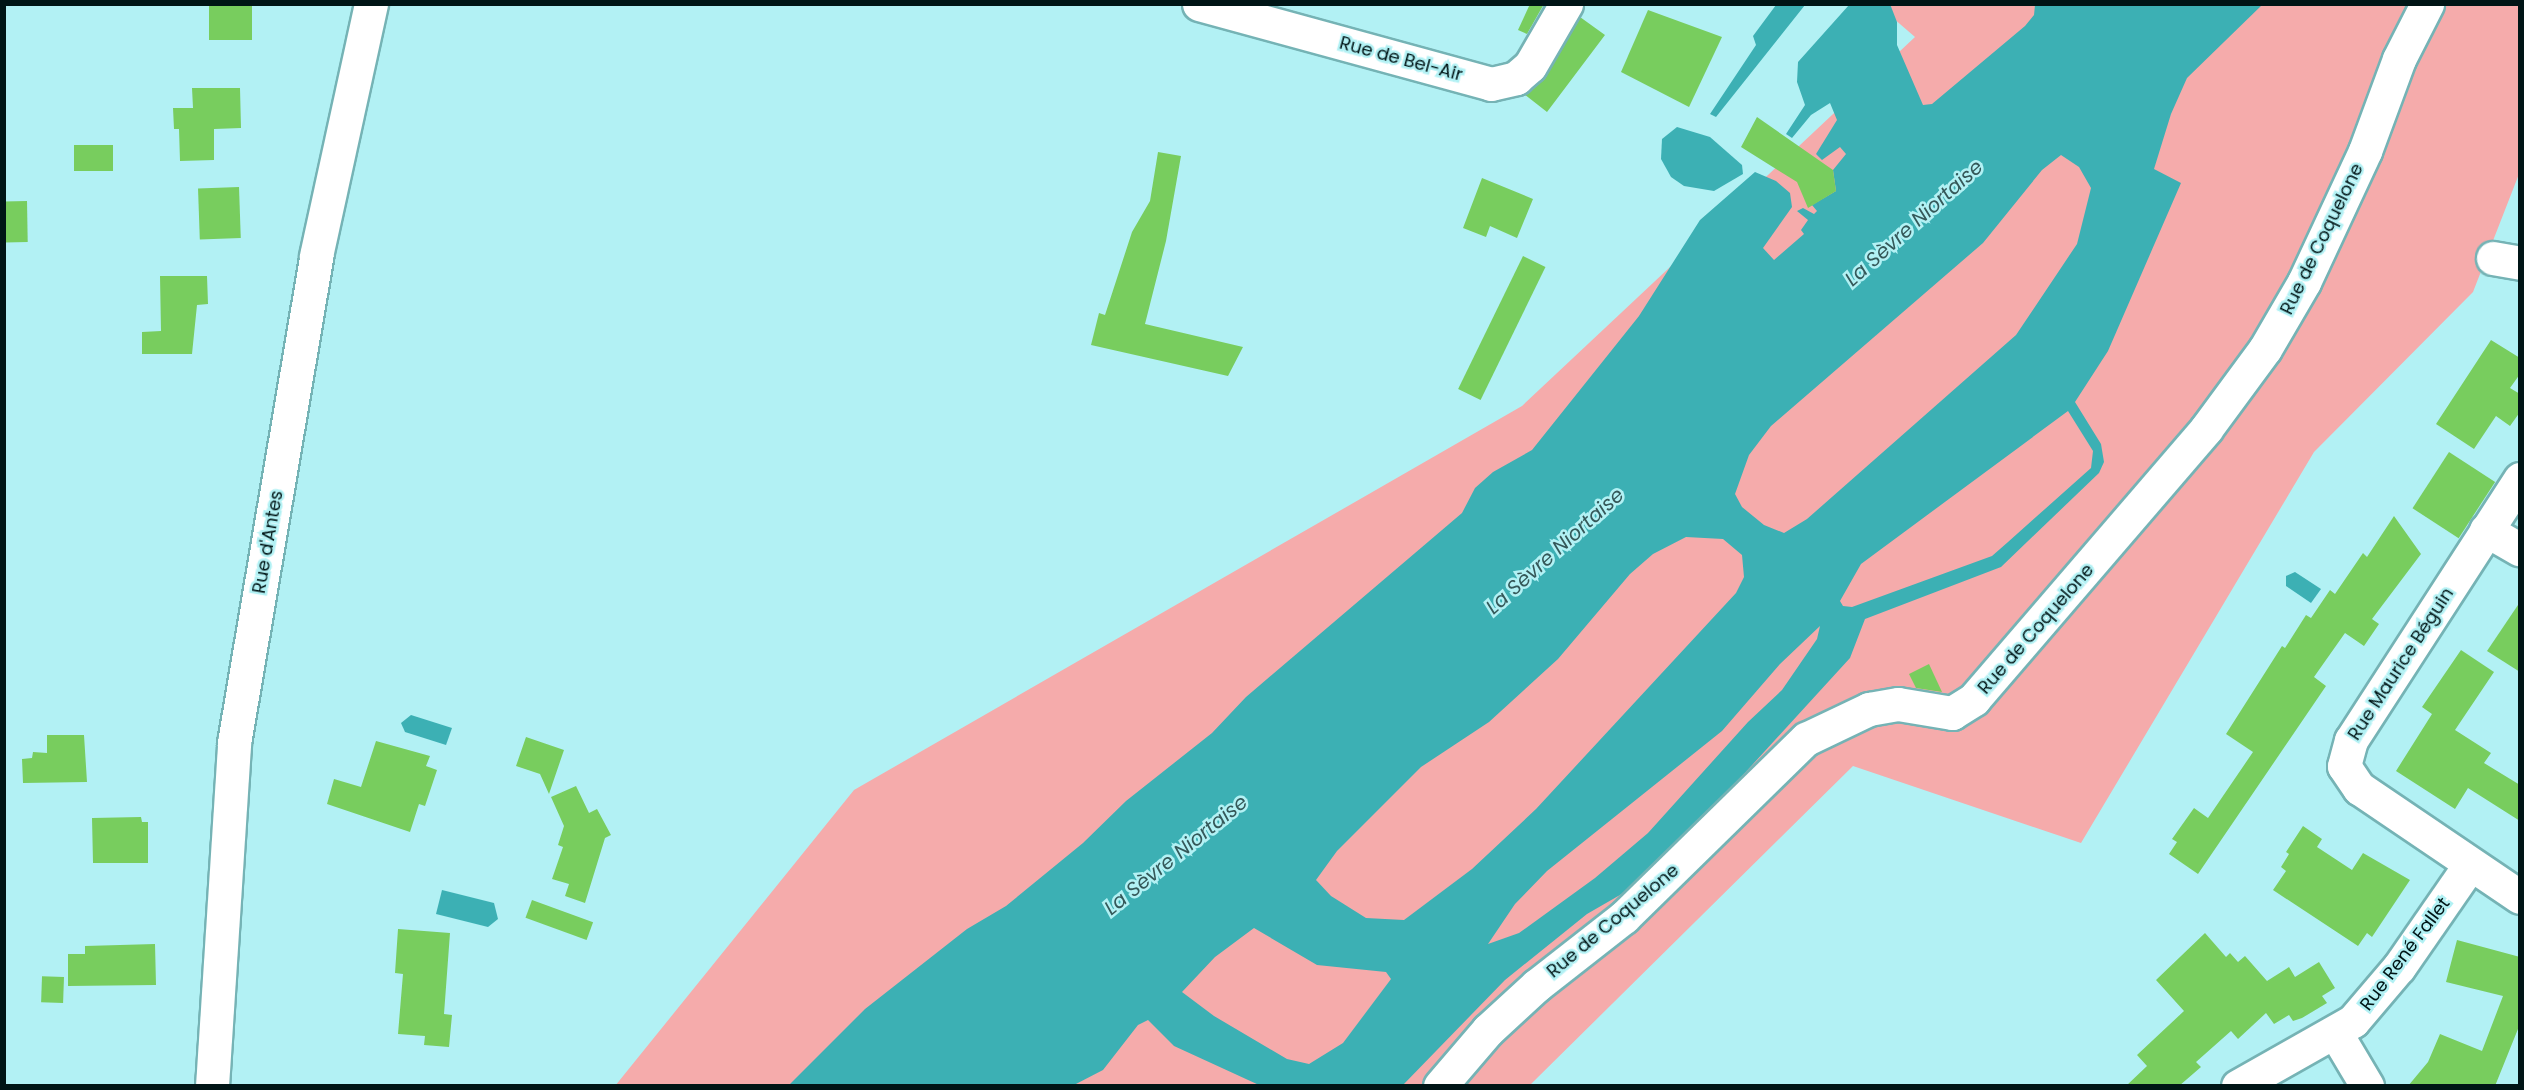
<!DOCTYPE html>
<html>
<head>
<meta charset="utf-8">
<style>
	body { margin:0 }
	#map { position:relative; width:2524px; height:1090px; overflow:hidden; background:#b2f1f4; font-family:Poppins,sans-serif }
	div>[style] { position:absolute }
	.green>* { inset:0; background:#f5abab }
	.water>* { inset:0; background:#3cb0b4 }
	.building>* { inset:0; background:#78cd5e; transform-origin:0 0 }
	.roads { filter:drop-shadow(2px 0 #75b3b5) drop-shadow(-2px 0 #75b3b5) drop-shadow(0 2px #75b3b5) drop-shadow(0 -2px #75b3b5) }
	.minor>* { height:33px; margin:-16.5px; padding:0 16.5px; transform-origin:16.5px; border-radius:16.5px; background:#fff }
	span { translate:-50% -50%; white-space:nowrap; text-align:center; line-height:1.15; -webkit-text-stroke:5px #b2f1f4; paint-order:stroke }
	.street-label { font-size:18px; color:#001516 }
	.water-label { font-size:20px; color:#355859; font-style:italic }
	.frame { position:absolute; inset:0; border:6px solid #001516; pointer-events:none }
</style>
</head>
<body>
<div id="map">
	<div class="green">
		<div style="clip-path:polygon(1878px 5px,2519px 5px,2519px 174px,2473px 292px,2314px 452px,2081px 843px,1853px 766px,1530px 1085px,615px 1086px,854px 790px,1522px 406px,1915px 37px)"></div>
	</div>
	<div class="water">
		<div style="clip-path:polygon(evenodd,1890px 4px,1897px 22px,1897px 45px,1923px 105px,1932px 104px,2025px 26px,2034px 15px,2035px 5px,2262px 5px,2187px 78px,2171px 114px,2154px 169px,2181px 183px,2108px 351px,2075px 402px,2101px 444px,2104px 462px,2099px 473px,2001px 567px,1865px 619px,1850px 658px,1690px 833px,1639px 884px,1587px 914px,1505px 980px,1403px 1085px,1259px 1085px,1174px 1046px,1148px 1020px,1138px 1025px,1103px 1070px,1074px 1085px,788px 1086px,865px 1009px,967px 929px,1006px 906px,1083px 843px,1126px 801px,1212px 733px,1246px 697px,1462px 513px,1475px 488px,1493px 472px,1532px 450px,1639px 316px,1700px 220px,1755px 172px,1776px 181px,1790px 193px,1792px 207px,1763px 248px,1774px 260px,1804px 234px,1801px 230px,1808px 220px,1797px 211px,1803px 208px,1814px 214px,1817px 211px,1812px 205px,1836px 191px,1833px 170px,1846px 154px,1840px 147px,1822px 160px,1816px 154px,1837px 120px,1830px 103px,1811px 115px,1792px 138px,1786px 134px,1805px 105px,1797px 82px,1798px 62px,1849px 5px,1890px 4px,2061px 155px,2079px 167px,2091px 188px,2077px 244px,2016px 335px,1807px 519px,1784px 533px,1764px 525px,1742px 507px,1735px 494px,1749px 455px,1771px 426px,1983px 243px,2042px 170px,2061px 155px,1890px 4px,2068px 411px,2093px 451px,2091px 468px,2008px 542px,1992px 556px,1852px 607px,1843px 606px,1840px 601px,1861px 564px,2068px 411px,1890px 4px,1686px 537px,1723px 539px,1742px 555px,1744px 577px,1736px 593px,1536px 809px,1472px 869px,1404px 920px,1366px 918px,1331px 896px,1316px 880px,1337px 851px,1421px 767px,1489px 722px,1558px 659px,1630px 574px,1653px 554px,1686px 537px,1890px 4px,1820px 626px,1817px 639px,1782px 690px,1748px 722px,1648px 833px,1595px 878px,1519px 933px,1488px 944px,1515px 904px,1547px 871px,1722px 731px,1780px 664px,1820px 626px,1890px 4px,1254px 928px,1317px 965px,1386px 972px,1391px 979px,1343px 1043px,1309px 1064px,1287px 1059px,1214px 1016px,1182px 992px,1215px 957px,1254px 928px)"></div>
		<div style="clip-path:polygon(1776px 5px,1805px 5px,1716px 117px,1710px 114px,1756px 45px,1753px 36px)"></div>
		<div style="clip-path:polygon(1677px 127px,1710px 137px,1742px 165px,1743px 174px,1714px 191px,1684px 186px,1671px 177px,1661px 159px,1662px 139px)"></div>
		<div style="clip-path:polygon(2295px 572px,2321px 589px,2311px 603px,2286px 586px,2286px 576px)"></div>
		<div style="clip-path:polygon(411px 715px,452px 728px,446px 745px,405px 732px,401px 723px)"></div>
		<div style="clip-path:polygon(442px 890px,494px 903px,498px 919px,488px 927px,436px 914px)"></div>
	</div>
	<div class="building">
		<div style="left:209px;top:4px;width:43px;height:36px"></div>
		<div style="clip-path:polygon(1530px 4px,1544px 4px,1527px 34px,1518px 30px)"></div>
		<div style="clip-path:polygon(1648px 10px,1722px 37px,1689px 107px,1621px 72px)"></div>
		<div style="clip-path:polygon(1580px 17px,1605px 35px,1547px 112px,1524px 94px,1546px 76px)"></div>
		<div style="clip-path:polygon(192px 88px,240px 88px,241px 128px,214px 129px,214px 160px,180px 161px,179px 129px,174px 129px,173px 108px,193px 108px)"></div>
		<div style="clip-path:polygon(1757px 117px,1833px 170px,1836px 191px,1808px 208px,1797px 182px,1741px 147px)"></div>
		<div style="left:74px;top:145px;width:39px;height:26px"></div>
		<div style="clip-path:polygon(1158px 152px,1181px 156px,1166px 241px,1145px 324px,1243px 347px,1228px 376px,1091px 345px,1099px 313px,1105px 315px,1132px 232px,1150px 201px)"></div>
		<div style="clip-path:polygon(1482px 178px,1533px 199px,1517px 238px,1490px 226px,1486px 237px,1463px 228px)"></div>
		<div style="left:239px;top:187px;width:51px;height:41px;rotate:88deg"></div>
		<div style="left:27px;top:201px;width:41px;height:23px;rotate:89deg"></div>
		<div style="left:1523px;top:256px;width:25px;height:148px;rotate:26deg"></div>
		<div style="clip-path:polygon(160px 276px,207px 276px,208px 304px,197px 305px,192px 354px,142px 354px,142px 332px,161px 331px)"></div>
		<div style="clip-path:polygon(2491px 340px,2520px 358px,2520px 374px,2510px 388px,2520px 394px,2520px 412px,2510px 426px,2496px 416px,2474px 449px,2436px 424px)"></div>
		<div style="left:2449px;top:452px;width:55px;height:67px;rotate:33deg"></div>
		<div style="clip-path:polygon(2394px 516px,2421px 554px,2372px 619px,2379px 624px,2364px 646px,2345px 633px,2314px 677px,2326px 686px,2198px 874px,2169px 854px,2177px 842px,2172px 839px,2194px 808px,2208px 818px,2253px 752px,2226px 734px,2282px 646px,2285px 648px,2306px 615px,2311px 618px,2330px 590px,2335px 594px,2363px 553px,2367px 557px)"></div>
		<div style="clip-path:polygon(2520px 602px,2520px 672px,2487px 651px)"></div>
		<div style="clip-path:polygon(2461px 650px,2494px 672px,2455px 730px,2491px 753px,2484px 763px,2520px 785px,2520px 821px,2468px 788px,2455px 809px,2396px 771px,2432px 714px,2422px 707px)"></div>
		<div style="clip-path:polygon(1929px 664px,1942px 692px,1916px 688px,1909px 674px)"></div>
		<div style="clip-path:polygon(47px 735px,84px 735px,87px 782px,23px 783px,22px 759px,32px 758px,33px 752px,47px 753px)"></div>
		<div style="clip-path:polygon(526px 737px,564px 750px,549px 794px,540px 774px,516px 766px)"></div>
		<div style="clip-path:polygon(376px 741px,430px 756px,426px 766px,437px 770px,425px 806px,419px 804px,410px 832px,327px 804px,334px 779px,361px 787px)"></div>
		<div style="clip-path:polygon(576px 786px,589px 813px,597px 809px,611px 835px,605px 838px,585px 903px,565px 896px,569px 884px,552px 879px,563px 847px,558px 845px,564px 826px,551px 797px)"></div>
		<div style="clip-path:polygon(141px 817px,142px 822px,148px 822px,148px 863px,93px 863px,92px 818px)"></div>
		<div style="clip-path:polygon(2303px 826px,2322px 839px,2317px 847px,2352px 870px,2363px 853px,2410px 880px,2372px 937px,2367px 933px,2358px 946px,2273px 890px,2286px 871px,2281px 867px,2289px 854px,2286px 852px)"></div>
		<div style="left:532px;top:900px;width:65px;height:19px;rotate:20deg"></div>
		<div style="clip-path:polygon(398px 929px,450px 933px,444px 1014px,452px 1015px,449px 1047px,424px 1045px,425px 1036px,398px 1034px,403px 974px,395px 973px)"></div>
		<div style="clip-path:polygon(2205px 933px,2226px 957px,2230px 953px,2238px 962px,2245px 956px,2267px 981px,2289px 967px,2295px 977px,2319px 962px,2335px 988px,2322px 996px,2327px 1003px,2302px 1018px,2293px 1021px,2289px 1015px,2274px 1024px,2266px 1013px,2238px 1039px,2231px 1031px,2196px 1062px,2201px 1067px,2179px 1086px,2126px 1086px,2147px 1066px,2137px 1055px,2184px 1011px,2156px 980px)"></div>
		<div style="clip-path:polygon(2457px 940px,2520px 957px,2520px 1024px,2495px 1086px,2408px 1086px,2428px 1062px,2440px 1034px,2482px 1051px,2503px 996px,2446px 982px)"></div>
		<div style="clip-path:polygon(155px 944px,156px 985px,68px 986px,68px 954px,85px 954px,85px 946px)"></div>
		<div style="left:64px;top:977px;width:26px;height:22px;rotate:92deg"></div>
	</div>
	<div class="roads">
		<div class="minor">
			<div style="left:1199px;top:4px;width:303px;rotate:15.3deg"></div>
			<div style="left:1491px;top:84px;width:26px;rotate:-13deg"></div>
			<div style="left:1516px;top:78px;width:18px;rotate:-41deg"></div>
			<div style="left:1530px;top:66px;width:72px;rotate:-59.9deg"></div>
			<div style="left:2493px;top:258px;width:27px;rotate:10deg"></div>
			<div style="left:2520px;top:479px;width:311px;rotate:122.9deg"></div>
			<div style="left:2351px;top:740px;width:27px;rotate:105deg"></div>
			<div style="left:2344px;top:766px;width:27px;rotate:56deg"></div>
			<div style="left:2359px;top:788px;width:194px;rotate:34.1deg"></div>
			<div style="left:2486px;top:530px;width:39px;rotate:30deg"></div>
			<div style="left:2335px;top:1032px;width:63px;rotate:59.3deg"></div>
			<div style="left:212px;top:1086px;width:344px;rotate:-86.3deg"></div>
			<div style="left:234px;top:743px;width:494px;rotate:-80.4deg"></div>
			<div style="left:316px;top:256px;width:258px;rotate:-77.7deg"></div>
			<div style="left:1440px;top:1086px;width:74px;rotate:-49.4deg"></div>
			<div style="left:1488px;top:1030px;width:67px;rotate:-42.6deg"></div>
			<div style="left:1537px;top:985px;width:110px;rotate:-38deg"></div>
			<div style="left:1624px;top:917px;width:255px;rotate:-44.4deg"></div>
			<div style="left:1806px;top:739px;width:70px;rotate:-25.5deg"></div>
			<div style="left:1869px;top:709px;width:29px;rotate:-10deg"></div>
			<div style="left:1898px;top:704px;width:55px;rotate:9.5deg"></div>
			<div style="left:1952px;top:713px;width:26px;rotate:-32deg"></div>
			<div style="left:1974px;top:699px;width:356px;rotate:-49.3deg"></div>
			<div style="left:2206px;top:429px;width:99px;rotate:-53.6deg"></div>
			<div style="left:2265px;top:349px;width:78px;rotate:-59.8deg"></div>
			<div style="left:2304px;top:282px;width:145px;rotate:-65deg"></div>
			<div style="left:2365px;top:151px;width:98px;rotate:-69.7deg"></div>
			<div style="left:2399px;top:59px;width:62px;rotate:-63deg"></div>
			<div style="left:2238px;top:1086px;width:132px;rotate:-29.5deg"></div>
			<div style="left:2353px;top:1021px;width:71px;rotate:-49.6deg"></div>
			<div style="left:2399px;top:967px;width:123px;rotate:-55.3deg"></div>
		</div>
	</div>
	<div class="street-label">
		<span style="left:1401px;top:59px;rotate:15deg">Rue de Bel-Air</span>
		<span style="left:2322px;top:239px;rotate:-64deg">Rue de Coquelone</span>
		<span style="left:268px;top:542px;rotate:-80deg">Rue d'Antes</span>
		<span style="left:2036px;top:629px;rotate:-49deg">Rue de Coquelone</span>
		<span style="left:2401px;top:664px;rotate:-57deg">Rue Maurice Béguin</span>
		<span style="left:1613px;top:921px;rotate:-40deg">Rue de Coquelone</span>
		<span style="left:2405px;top:954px;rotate:-53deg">Rue René Fallet</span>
	</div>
	<div class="water-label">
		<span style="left:1914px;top:223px;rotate:-42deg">La Sèvre Niortaise</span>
		<span style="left:1555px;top:551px;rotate:-42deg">La Sèvre Niortaise</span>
		<span style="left:1176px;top:855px;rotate:-39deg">La Sèvre Niortaise</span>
	</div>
	<div class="frame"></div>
</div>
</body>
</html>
